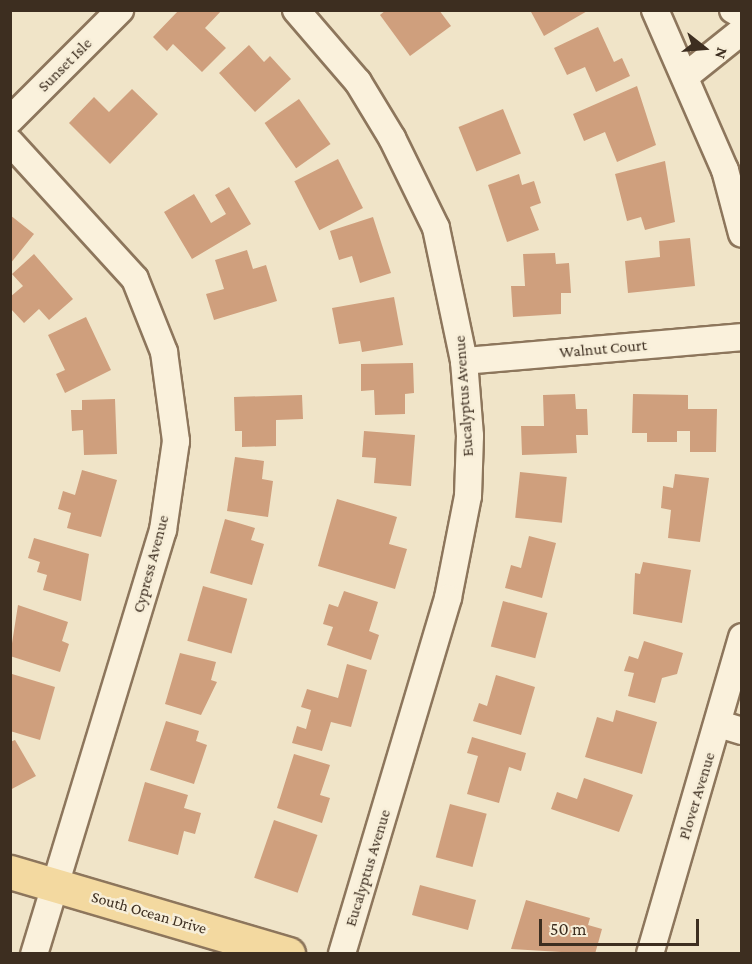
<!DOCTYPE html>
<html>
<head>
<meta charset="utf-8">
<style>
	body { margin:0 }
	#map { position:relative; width:752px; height:964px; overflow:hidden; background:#f0e4c8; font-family:"Crimson Pro",serif }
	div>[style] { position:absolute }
	.building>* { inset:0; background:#cf9f7d; transform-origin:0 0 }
	.roads { filter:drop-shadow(2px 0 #8d765c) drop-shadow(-2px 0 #8d765c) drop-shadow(0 2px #8d765c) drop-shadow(0 -2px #8d765c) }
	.minor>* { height:26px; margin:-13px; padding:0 13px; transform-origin:13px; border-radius:13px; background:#faf1dc }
	.primary>* { height:33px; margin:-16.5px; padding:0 16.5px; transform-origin:16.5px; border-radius:16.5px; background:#f3d9a0 }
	span { translate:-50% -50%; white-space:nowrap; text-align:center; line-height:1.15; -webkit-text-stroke:5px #f7eed8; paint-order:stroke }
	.street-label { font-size:16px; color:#3d2e20 }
	.frame { position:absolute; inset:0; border:12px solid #3d2e20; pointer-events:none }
	.north { position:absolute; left:674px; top:18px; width:60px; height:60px; -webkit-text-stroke:4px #f7eed8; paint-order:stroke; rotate:107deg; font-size:16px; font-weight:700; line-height:24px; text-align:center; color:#3d2e20 }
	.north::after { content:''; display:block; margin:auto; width:21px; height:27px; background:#3d2e20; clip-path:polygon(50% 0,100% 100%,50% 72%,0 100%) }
	.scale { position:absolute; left:539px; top:919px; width:160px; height:27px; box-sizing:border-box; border:3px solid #3d2e20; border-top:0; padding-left:8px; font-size:18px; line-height:21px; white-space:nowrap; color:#3d2e20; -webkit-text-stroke:4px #f7eed8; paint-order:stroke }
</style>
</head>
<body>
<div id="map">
	<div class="building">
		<div style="clip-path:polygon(179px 10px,222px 10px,205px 28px,226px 48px,202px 72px,173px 44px,167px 51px,153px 37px)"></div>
		<div style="clip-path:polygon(386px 10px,439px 10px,451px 26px,410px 56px,380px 15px)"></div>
		<div style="clip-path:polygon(530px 10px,589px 10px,544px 36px)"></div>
		<div style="clip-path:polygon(598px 27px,614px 62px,622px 58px,630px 76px,596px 92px,585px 67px,567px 75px,554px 48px)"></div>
		<div style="clip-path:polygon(249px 45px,264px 62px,270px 56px,291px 79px,255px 112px,219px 73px)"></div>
		<div style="clip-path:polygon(637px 86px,656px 145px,617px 162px,605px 132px,584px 141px,573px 114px)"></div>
		<div style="clip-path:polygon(132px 89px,158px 114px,110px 164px,69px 123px,94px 97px,109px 112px)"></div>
		<div style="left:299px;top:99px;width:55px;height:42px;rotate:55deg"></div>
		<div style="left:503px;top:109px;width:48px;height:48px;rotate:68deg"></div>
		<div style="left:338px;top:159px;width:55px;height:49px;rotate:63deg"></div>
		<div style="clip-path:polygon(665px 161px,675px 222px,645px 230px,641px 217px,627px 221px,615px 174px)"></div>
		<div style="clip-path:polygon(519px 174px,522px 185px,534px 181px,541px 203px,530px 207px,539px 230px,507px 242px,488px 185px)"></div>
		<div style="clip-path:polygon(229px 187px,251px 224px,192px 259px,164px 212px,194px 194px,211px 223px,226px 214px,215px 195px)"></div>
		<div style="clip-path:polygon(10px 215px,34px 234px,10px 264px)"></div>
		<div style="clip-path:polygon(373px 217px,391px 273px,360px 283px,352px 256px,339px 260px,330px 231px)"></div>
		<div style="clip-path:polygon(690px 238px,695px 286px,628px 293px,625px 261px,660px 257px,659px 241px)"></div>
		<div style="clip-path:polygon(247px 250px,253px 269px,266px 265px,277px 301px,214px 320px,206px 294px,224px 289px,215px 260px)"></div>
		<div style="clip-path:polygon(555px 253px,556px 264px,569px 263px,571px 293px,561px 293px,561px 314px,513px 317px,511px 286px,525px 286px,523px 254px)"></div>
		<div style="clip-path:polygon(34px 254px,73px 299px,49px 320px,39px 309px,24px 323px,10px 308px,10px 297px,23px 286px,12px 274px)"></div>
		<div style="clip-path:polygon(394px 297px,403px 345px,362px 352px,360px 341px,339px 344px,332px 308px)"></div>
		<div style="clip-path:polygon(86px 317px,111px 370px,65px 393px,56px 374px,65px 370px,48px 335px)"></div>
		<div style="clip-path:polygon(413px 363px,414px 393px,405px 394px,405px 414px,375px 415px,374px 390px,361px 391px,361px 364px)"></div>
		<div style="clip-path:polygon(575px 394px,576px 409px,587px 409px,588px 435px,576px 435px,577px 453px,522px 455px,521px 426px,544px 426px,543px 395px)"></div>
		<div style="clip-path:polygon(633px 394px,688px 395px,688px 409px,717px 409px,716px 452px,690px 452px,690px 431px,677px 431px,677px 442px,647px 442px,647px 433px,632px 433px)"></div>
		<div style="clip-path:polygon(302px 395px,303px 419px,276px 420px,276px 446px,242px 447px,242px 431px,235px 431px,234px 397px)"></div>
		<div style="clip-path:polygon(115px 399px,117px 454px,84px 455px,83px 430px,72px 431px,71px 410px,82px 410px,82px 400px)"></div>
		<div style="clip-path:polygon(364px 431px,415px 435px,411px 486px,374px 483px,376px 458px,362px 457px)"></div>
		<div style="clip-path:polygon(235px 457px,264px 461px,262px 479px,273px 481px,268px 517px,227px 511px)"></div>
		<div style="clip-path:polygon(82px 470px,117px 480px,101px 537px,67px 528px,71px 513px,58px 509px,63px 491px,75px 495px)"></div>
		<div style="left:520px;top:472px;width:47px;height:46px;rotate:6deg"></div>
		<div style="clip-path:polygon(675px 474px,709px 478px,700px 542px,668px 538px,671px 510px,661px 508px,663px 486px,673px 488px)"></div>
		<div style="clip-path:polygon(337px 499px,397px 517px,389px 544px,407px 549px,395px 589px,318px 566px)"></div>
		<div style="clip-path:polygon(225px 519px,255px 528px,251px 540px,264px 544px,252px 585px,210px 573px)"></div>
		<div style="clip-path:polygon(529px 536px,556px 543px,542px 598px,505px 588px,511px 565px,521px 568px)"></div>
		<div style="clip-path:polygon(34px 538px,89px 554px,81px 601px,43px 590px,47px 575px,37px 572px,40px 562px,28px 558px)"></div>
		<div style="clip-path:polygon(643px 562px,691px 570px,682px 623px,633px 614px,635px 573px,640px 574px)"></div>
		<div style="left:203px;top:586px;width:46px;height:57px;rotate:16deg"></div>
		<div style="clip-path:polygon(344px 591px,378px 602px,369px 631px,379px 635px,371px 660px,327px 645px,333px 627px,323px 624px,329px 604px,338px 607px)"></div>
		<div style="left:503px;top:601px;width:46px;height:47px;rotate:15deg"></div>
		<div style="clip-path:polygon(18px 605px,68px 622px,62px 641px,69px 644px,60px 672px,10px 656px)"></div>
		<div style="clip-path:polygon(644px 641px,683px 653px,677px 674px,662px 678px,655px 703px,628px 696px,634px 673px,624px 671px,629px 656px,638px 659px)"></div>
		<div style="clip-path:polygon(180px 653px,216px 662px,211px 680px,217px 682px,201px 715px,165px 704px)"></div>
		<div style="clip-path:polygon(347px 664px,367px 670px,351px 727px,331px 722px,322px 751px,292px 743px,297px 726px,306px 729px,311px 710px,301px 707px,307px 689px,338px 698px)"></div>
		<div style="clip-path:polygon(12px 674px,55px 687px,40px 740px,10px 731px)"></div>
		<div style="clip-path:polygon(496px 675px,535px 687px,521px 735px,473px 721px,479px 703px,487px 706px)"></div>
		<div style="clip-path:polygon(616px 710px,657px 722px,642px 774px,585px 757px,597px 717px,613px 722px)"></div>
		<div style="clip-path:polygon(166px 721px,199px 731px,196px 741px,207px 745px,194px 784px,150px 770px)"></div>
		<div style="clip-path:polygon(472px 737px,526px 753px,521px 771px,509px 767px,499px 803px,467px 794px,478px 756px,467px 753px)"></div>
		<div style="clip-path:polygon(15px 740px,36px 776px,10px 790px,10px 742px)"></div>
		<div style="clip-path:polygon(294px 754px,330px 765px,320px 795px,330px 798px,322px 823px,277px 808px)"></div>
		<div style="clip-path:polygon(584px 778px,633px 795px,619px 832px,551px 809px,557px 792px,577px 799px)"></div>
		<div style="clip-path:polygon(145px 782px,188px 795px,184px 808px,201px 813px,195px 834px,184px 831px,178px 855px,128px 841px)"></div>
		<div style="left:450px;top:804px;width:38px;height:55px;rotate:15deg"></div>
		<div style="left:274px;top:820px;width:46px;height:61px;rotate:19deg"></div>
		<div style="left:420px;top:885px;width:58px;height:31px;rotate:15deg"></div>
		<div style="clip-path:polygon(526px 900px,590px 918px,588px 925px,602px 929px,595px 954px,511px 949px)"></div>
	</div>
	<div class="roads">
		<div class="minor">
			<div style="left:296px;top:10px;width:95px;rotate:49.3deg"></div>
			<div style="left:358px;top:82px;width:66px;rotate:58.7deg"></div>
			<div style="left:392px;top:138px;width:100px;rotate:63.9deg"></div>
			<div style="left:436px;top:228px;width:136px;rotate:78.1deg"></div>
			<div style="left:464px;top:361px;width:75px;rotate:85.4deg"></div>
			<div style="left:470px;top:436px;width:60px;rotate:91.9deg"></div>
			<div style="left:468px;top:496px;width:104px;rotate:101.1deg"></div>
			<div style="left:448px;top:598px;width:371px;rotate:106.6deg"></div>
			<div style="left:655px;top:10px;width:175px;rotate:66.4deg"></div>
			<div style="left:725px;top:170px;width:66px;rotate:75.1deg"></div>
			<div style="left:733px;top:10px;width:10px;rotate:29deg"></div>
			<div style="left:687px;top:75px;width:70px;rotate:-38.7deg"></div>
			<div style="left:10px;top:120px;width:156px;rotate:-45deg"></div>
			<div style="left:10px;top:142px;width:185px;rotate:47.6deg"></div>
			<div style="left:135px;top:279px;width:79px;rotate:68.3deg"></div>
			<div style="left:164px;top:352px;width:90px;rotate:82.3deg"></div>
			<div style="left:176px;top:441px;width:90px;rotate:98.3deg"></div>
			<div style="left:163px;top:530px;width:443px;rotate:106.9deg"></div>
			<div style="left:464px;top:361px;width:279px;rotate:-4.9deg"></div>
			<div style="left:719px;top:724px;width:24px;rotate:17deg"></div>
			<div style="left:650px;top:954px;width:330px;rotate:-73.8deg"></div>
		</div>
		<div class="primary">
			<div style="left:10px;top:872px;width:290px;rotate:16.4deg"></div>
		</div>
	</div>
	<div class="street-label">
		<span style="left:65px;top:65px;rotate:-45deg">Sunset Isle</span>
		<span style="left:603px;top:349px;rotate:-5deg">Walnut Court</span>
		<span style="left:464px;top:396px;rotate:-94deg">Eucalyptus Avenue</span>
		<span style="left:151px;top:564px;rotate:-75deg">Cypress Avenue</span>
		<span style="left:697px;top:796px;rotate:-73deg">Plover Avenue</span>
		<span style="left:368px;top:868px;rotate:-73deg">Eucalyptus Avenue</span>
		<span style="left:149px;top:913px;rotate:16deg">South Ocean Drive</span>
	</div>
	<div class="frame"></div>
	<div class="north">N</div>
	<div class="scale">50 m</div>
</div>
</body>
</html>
